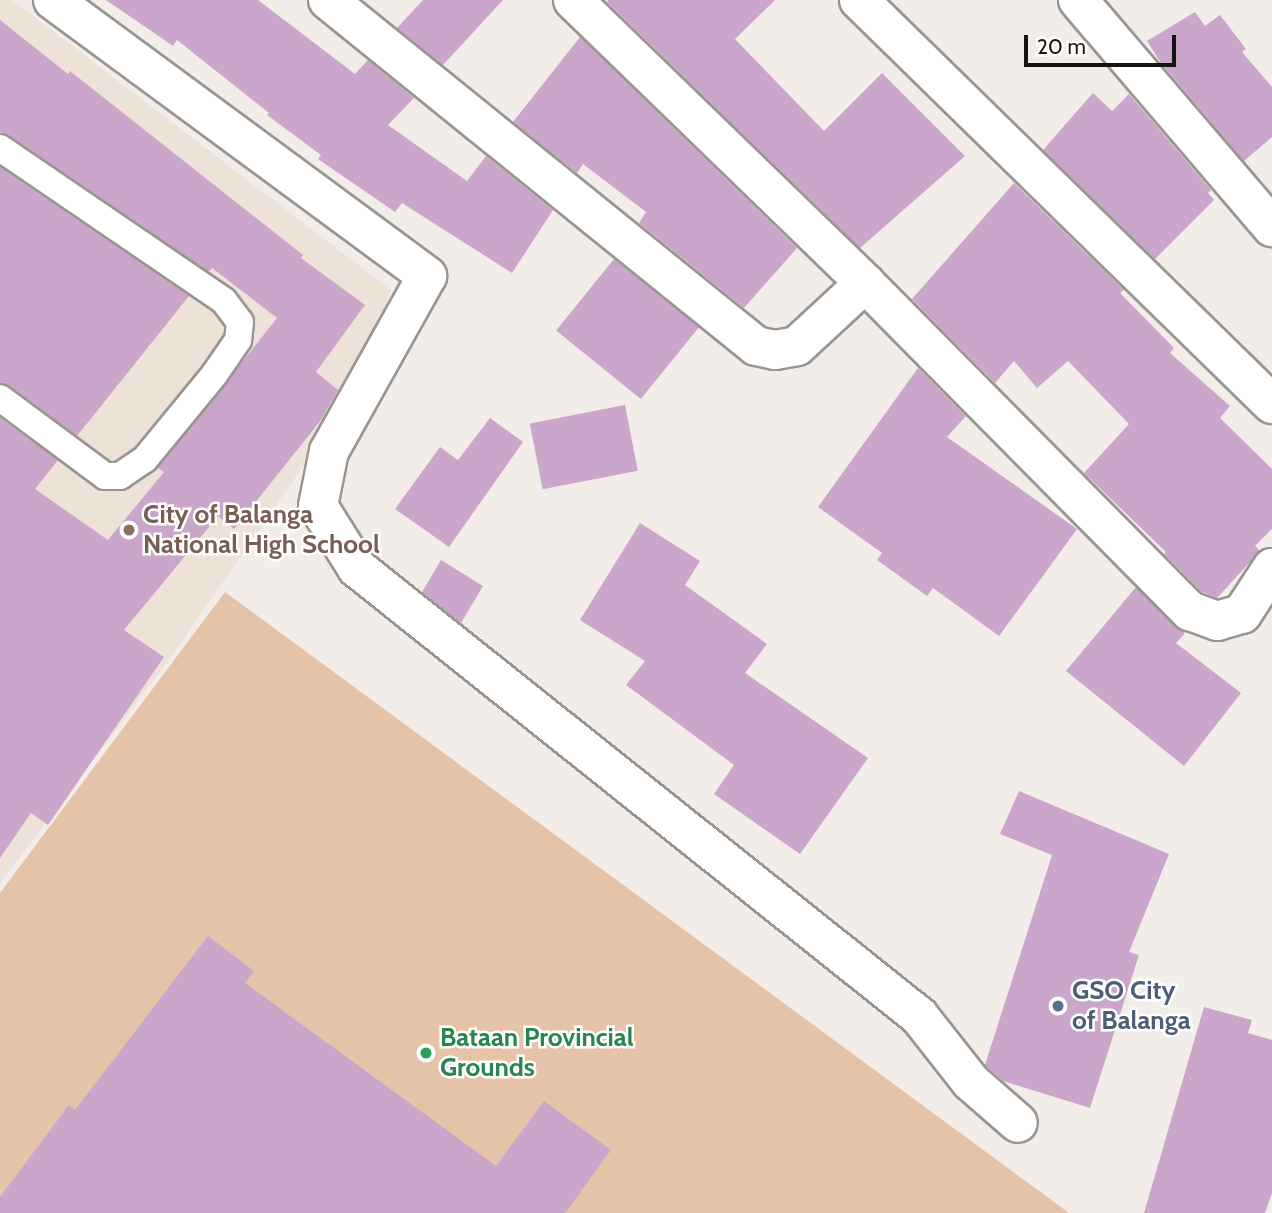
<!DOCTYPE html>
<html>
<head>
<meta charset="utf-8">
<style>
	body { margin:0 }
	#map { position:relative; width:1272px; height:1213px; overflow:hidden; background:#f2ede9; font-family:Cabin,sans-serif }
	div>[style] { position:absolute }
	.built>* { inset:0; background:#ede2d8 }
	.green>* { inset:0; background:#e4c3a8 }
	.building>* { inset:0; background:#caa6ca; transform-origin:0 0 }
	.roads { filter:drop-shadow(2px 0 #9a9591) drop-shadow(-2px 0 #9a9591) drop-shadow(0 2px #9a9591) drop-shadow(0 -2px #9a9591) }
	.service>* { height:26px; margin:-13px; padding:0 13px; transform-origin:13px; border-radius:13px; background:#fff }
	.minor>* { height:38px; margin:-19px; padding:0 19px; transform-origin:19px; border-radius:19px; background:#fff }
	.dots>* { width:19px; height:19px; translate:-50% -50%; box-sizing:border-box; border:4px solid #fff; border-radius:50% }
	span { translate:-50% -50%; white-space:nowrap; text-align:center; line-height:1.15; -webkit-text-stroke:5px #fff; paint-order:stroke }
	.education-label { font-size:26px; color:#785e54; font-weight:700 }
	.left { translate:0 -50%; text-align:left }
	.service-label { font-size:26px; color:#4e5e75; font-weight:700 }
	.leisure-label { font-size:26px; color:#27864d; font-weight:700 }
	.scale { position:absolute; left:1024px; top:35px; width:152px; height:32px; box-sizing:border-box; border:4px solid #161413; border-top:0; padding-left:9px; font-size:21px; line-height:24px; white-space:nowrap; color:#161413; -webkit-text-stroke:5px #fff; paint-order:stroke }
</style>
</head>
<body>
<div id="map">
	<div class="built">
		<div style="clip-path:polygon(0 0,12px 0,391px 290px,352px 396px,166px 664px,0 883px)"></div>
	</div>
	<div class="green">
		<div style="clip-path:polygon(225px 592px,1069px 1213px,0 1213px,0 893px)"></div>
	</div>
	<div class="building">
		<div style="clip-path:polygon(106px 0,258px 0,355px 74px,368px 60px,414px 98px,388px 125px,467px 181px,486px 156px,553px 210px,512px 273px,402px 203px,395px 212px,318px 159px,321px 155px,267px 115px,269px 113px,177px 40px,173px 46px)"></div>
		<div style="clip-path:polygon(423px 0,503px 0,443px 65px,397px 28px)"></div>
		<div style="clip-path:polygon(608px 0,775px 0,735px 39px,824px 131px,882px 73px,965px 156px,860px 248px,607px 2px)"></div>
		<div style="clip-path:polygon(1195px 12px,1205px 26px,1220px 15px,1246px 49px,1242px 52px,1272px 87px,1272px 137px,1244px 161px,1161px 63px,1147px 41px)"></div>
		<div style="clip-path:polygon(0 20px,68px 74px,70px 71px,303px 255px,301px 258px,365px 305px,316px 372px,338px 390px,321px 420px,234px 529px,218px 516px,124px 630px,164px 657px,48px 825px,31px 813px,0 858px,0 418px,58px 460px,35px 489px,108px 540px,164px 472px,158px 468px,277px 318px,212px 268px,209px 272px,9px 135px,0 132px)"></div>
		<div style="clip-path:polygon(580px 37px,797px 248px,744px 308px,639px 223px,646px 212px,583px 164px,577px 173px,513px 122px)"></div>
		<div style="clip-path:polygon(1093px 93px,1112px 111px,1129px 94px,1211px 190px,1208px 193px,1214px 200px,1155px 259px,1043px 150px)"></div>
		<div style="clip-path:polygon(0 167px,189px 296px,77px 436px,9px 385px,0 383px)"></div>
		<div style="clip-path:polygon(1014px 183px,1124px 290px,1120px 293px,1174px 348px,1170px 353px,1230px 406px,1220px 418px,1272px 469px,1272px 529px,1255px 546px,1260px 551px,1217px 598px,1202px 592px,1164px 554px,1166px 552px,1084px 473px,1129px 424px,1068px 361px,1037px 388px,1014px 361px,995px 383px,912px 299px)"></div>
		<div style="left:614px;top:259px;width:109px;height:92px;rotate:39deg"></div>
		<div style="clip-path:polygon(918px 368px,966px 416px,947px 437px,1077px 529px,999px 636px,933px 588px,927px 596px,877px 560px,882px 553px,818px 507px)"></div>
		<div style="left:625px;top:405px;width:67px;height:97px;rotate:79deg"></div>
		<div style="clip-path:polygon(490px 418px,523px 442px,449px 547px,395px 509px,440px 447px,458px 460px)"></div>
		<div style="clip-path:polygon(640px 523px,700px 561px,685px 585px,767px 644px,745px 673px,868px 758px,800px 854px,714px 794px,734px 765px,626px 685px,645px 661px,580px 620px)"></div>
		<div style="clip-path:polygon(441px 560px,483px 586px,461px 623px,422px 592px)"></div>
		<div style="clip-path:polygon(1136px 587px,1174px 626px,1185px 633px,1176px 643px,1241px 693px,1184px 766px,1066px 671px)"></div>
		<div style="clip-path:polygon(1019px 791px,1169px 854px,1129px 952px,1139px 955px,1090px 1108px,1003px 1081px,985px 1065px,1052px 855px,1000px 834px)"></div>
		<div style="clip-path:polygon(208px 936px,254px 971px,245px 983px,496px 1166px,544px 1101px,611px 1150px,565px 1213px,0 1213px,0 1197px,69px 1105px,75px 1110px)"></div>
		<div style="clip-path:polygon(1204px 1007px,1252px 1020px,1248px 1033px,1272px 1040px,1272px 1193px,1265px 1213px,1144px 1213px)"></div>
	</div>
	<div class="roads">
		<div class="service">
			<div style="left:0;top:148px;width:271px;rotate:34.3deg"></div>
			<div style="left:224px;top:301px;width:26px;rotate:53deg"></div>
			<div style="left:240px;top:322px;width:18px;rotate:96deg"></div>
			<div style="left:238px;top:340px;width:42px;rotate:124.4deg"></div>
			<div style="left:214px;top:375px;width:109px;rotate:129.4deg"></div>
			<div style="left:145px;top:459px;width:30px;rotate:146deg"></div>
			<div style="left:120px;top:476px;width:15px;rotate:180deg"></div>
			<div style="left:105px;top:476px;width:131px;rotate:-143.4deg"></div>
		</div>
		<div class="minor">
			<div style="left:53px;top:0;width:465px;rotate:36.4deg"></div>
			<div style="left:427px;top:276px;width:201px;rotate:119.2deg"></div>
			<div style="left:329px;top:451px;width:56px;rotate:101.3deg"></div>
			<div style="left:318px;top:506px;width:73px;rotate:57.8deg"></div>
			<div style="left:357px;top:568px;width:719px;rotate:38.56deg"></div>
			<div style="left:919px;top:1016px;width:84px;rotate:51.8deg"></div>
			<div style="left:971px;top:1082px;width:62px;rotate:41.1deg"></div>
			<div style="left:328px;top:0;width:550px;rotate:38.95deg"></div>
			<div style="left:756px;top:346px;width:19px;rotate:12deg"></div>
			<div style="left:775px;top:350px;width:22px;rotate:-10deg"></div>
			<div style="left:797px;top:346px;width:93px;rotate:-42.8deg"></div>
			<div style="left:573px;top:0;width:407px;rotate:44.1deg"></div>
			<div style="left:865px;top:283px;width:462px;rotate:45.3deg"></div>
			<div style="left:1190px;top:611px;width:29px;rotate:20deg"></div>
			<div style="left:1217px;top:621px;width:26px;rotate:-16deg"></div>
			<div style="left:1242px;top:614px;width:55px;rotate:-56.9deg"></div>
			<div style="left:859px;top:0;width:578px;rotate:44.37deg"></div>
			<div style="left:1078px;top:0;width:299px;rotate:49.5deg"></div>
		</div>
	</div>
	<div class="dots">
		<div style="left:129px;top:530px;background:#8d6e63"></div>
		<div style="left:1058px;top:1006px;background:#5c6f8a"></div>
		<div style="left:426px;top:1053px;background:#2e9e5b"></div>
	</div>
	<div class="education-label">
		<span class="left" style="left:143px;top:530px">City of Balanga<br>National High School</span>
	</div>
	<div class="service-label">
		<span class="left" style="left:1072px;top:1006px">GSO City<br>of Balanga</span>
	</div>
	<div class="leisure-label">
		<span class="left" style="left:440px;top:1053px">Bataan Provincial<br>Grounds</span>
	</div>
	<div class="scale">20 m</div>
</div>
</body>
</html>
